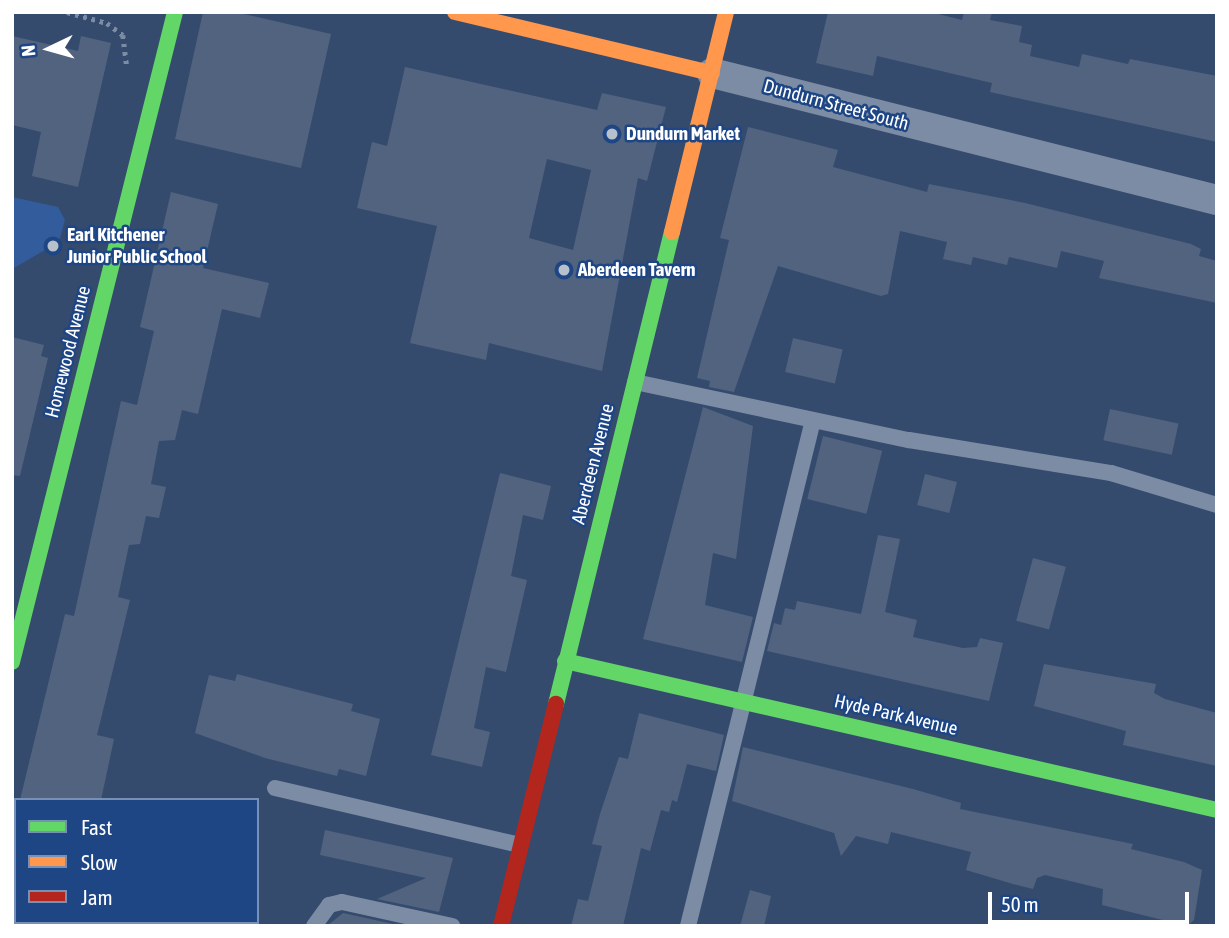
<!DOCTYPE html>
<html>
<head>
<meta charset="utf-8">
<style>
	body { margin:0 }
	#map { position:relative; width:1229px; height:938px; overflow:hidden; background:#354b6e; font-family:"Asap Condensed",sans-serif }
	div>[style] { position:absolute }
	.green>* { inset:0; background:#325c9c }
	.building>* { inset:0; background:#51637e; transform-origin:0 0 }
	.path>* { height:4.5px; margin-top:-2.25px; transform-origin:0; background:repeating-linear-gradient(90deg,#7c8ca4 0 3.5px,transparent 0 8.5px) }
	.lane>* { height:16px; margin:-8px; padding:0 8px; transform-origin:8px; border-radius:8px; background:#7c8ca4 }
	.street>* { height:30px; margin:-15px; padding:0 15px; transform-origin:15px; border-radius:15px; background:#7c8ca4 }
	.fast>* { height:16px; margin:-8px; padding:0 8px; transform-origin:8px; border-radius:8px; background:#63d668 }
	.slow>* { height:16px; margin:-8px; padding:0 8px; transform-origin:8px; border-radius:8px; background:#ff974d }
	.jam>* { height:16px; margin:-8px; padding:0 8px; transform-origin:8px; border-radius:8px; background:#b3261e }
	.dots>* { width:19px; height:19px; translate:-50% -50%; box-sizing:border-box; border:4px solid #1e4685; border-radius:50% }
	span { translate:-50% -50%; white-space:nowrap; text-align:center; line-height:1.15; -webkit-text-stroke:5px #1e4685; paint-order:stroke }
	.street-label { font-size:19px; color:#fff }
	.poi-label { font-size:19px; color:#fff; font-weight:700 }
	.left { translate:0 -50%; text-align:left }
	.frame { position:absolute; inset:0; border:14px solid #fff; pointer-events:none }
	.legend { position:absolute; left:14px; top:798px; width:245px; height:126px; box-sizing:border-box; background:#1e4685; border:2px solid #7890b6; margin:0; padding:9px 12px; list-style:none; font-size:21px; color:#fff }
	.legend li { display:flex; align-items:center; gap:14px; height:35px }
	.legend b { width:35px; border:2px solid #7890b6 }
	.north { position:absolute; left:14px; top:14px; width:70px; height:70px; -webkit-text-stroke:5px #1e4685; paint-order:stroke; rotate:265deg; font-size:19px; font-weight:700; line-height:28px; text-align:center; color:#fff }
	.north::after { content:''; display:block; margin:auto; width:24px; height:32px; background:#fff; clip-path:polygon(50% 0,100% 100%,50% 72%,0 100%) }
	.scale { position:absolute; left:988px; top:892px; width:201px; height:32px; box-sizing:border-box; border:4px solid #fff; border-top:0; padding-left:9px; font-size:21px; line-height:24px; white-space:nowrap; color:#fff; -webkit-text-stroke:5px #1e4685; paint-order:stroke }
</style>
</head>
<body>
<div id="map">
	<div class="green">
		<div style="clip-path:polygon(12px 197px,58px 207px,65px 220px,59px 242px,12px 269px)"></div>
	</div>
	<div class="building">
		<div style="clip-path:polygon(203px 12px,235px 12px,331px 34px,301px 168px,175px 139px)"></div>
		<div style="clip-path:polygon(828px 12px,930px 12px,962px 20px,964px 12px,992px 12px,990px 20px,1022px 26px,1019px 42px,1032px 45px,1030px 56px,1079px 67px,1082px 54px,1128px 64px,1130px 59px,1217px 76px,1217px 142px,990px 92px,992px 83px,877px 56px,873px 76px,816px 63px)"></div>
		<div style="clip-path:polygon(12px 36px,78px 51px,81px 36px,111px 43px,78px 187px,32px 176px,41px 132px,12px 125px)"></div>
		<div style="clip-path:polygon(evenodd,405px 67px,597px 110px,602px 93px,666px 107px,647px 181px,638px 178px,602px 371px,489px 343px,486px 360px,410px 343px,437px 226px,357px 208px,372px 142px,387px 146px,405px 67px,547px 159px,591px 170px,573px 250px,529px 238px,547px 159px)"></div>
		<div style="clip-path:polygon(748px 127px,838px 150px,833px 167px,927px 192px,929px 184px,1025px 203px,1191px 244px,1201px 249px,1199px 256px,1217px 261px,1217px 303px,1099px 278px,1104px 261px,1061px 251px,1057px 268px,1009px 257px,1007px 265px,973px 257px,971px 265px,943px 259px,947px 242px,900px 231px,888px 294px,881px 296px,778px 266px,734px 392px,709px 387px,710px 381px,697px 378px,729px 240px,720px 238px)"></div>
		<div style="clip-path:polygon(171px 192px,218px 204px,203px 268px,269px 283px,260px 318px,222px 309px,198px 414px,182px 410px,175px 440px,159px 441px,151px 484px,166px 487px,159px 518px,146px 516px,140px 544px,129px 545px,118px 597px,130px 600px,97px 735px,114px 739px,101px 800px,20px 800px,65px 614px,74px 616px,121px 401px,137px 405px,154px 331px,140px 327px)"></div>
		<div style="clip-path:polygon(12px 337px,44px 345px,41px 356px,48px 358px,20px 476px,12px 475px)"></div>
		<div style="left:793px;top:338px;width:51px;height:35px;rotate:13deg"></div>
		<div style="clip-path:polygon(703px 407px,753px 426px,736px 559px,713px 553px,705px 605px,753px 617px,742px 662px,643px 639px)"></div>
		<div style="left:1110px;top:409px;width:70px;height:32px;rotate:12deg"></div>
		<div style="left:823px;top:436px;width:61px;height:65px;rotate:14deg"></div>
		<div style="clip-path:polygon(500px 473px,551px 486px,543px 520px,523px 515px,511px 576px,527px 580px,506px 672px,486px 667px,474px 728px,490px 732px,482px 767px,431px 755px)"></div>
		<div style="left:925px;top:474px;width:33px;height:32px;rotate:14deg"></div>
		<div style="clip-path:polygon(878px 535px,900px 539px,885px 612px,917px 620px,913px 637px,963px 648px,977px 647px,980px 638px,1003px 643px,989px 701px,767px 651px,774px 623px,781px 625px,785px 608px,795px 610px,797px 601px,861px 614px)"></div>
		<div style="left:1033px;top:558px;width:34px;height:65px;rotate:15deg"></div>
		<div style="clip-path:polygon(1044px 664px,1156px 684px,1154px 693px,1165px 699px,1217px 713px,1217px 766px,1123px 745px,1126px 731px,1034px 706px)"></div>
		<div style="clip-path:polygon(237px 674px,353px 704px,351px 711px,380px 719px,366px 776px,339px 769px,337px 776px,265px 758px,195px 733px,209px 675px,235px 681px)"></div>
		<div style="clip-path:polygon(639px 713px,724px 735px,716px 771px,687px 764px,677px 802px,672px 800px,669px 812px,661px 810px,650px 851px,641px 848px,623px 926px,571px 926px,578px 899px,588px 901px,602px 846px,592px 844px,600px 814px,619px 757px,628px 759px)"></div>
		<div style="clip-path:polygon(743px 747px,913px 789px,961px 803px,960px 809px,1133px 844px,1131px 849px,1184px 862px,1202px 870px,1194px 920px,1187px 926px,1102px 905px,1103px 889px,1045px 875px,1037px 878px,1033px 889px,1013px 884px,966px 870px,971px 852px,891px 832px,888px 844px,856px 836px,841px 856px,834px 833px,732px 801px)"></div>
		<div style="clip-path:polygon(325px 830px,453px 858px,439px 912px,377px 899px,426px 878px,320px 855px)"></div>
		<div style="clip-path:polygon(750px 890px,771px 896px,764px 926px,740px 926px)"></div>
		<div style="clip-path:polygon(343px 913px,402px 926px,327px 926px)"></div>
	</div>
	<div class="path">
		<div style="left:67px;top:12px;width:41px;rotate:15.4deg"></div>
		<div style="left:107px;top:23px;width:20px;rotate:37deg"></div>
		<div style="left:123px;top:35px;width:32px;rotate:83deg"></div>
	</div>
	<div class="lane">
		<div style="left:635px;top:382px;width:280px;rotate:12deg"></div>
		<div style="left:909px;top:440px;width:205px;rotate:9.3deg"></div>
		<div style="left:1111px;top:473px;width:111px;rotate:16.8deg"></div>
		<div style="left:275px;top:788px;width:251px;rotate:13.1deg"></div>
		<div style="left:314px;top:926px;width:26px;rotate:-54deg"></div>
		<div style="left:329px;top:905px;width:13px;rotate:-13deg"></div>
		<div style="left:342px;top:902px;width:113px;rotate:12.3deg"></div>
		<div style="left:688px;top:926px;width:521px;rotate:-76.12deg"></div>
	</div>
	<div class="street">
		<div style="left:712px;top:73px;width:521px;rotate:14.12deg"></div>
	</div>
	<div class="fast">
		<div style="left:565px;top:661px;width:669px;rotate:12.87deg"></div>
		<div style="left:12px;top:662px;width:670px;rotate:-75.92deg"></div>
		<div style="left:556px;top:704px;width:486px;rotate:-76.2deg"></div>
	</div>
	<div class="slow">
		<div style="left:455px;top:12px;width:264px;rotate:13.4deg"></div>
		<div style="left:672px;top:232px;width:227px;rotate:-76.2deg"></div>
	</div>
	<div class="jam">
		<div style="left:501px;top:926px;width:229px;rotate:-76.1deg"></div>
	</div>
	<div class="dots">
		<div style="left:612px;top:134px;background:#b8c0cc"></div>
		<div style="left:53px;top:246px;background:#b8c0cc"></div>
		<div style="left:564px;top:270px;background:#b8c0cc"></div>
	</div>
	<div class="street-label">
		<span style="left:836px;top:105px;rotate:15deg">Dundurn Street South</span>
		<span style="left:68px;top:352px;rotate:-76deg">Homewood Avenue</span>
		<span style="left:593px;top:464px;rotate:-76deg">Aberdeen Avenue</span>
		<span style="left:896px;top:715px;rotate:13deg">Hyde Park Avenue</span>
	</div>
	<div class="poi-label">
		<span class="left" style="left:626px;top:134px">Dundurn Market</span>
		<span class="left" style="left:67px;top:246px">Earl Kitchener<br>Junior Public School</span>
		<span class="left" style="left:578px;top:270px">Aberdeen Tavern</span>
	</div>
	<div class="frame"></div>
	<ul class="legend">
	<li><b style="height:9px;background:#63d668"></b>Fast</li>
	<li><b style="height:9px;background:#ff974d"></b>Slow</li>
	<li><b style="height:9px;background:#b3261e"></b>Jam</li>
	</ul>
	<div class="north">N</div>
	<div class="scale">50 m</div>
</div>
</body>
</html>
